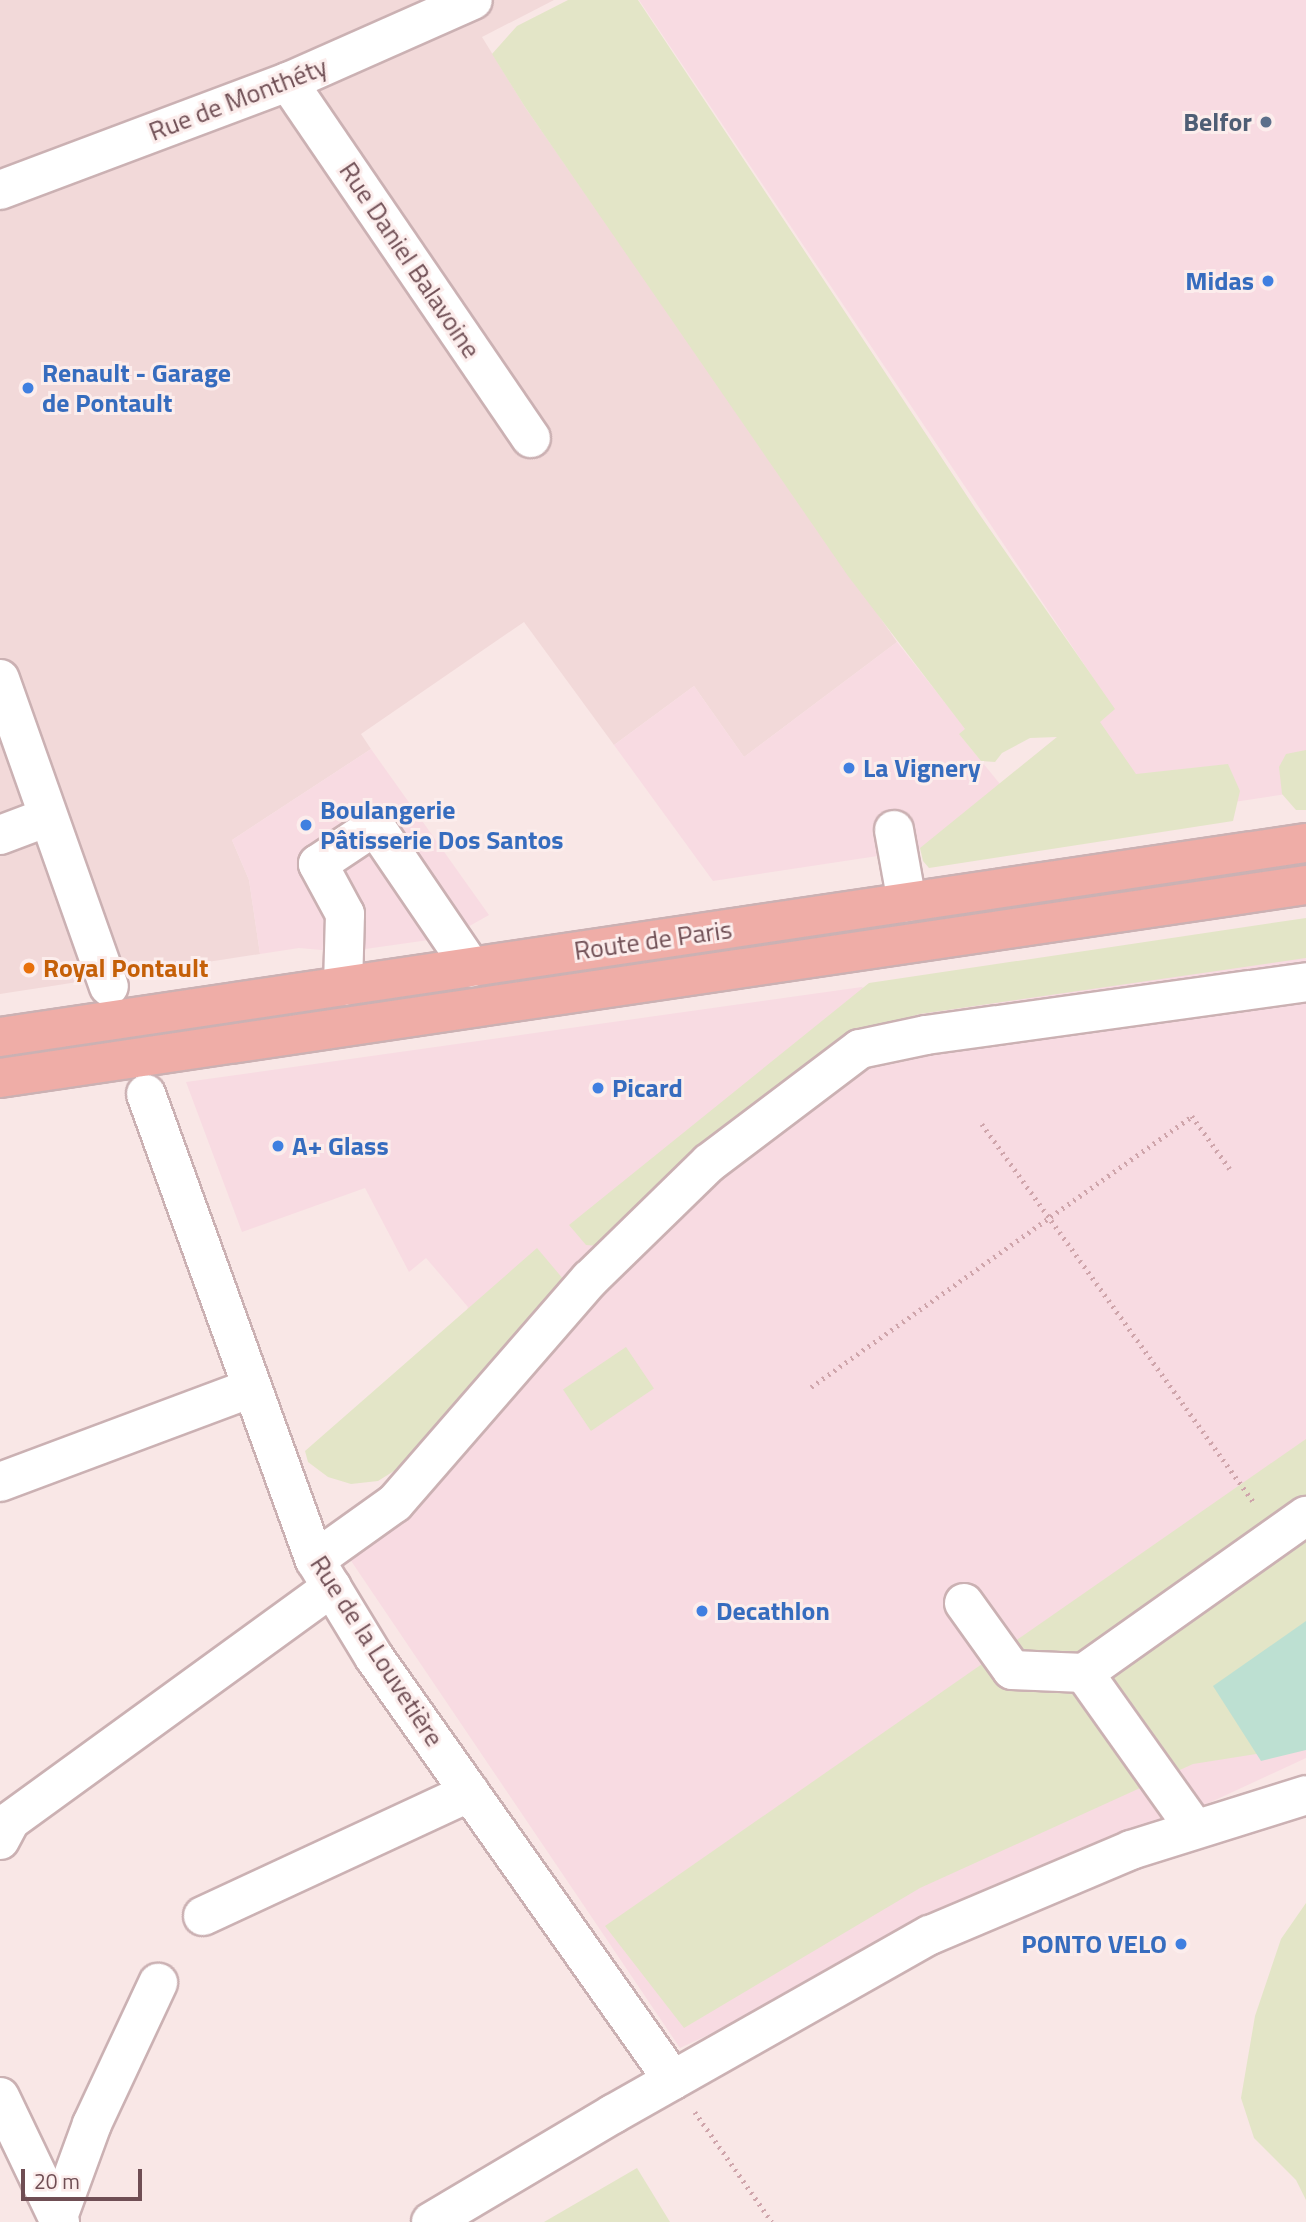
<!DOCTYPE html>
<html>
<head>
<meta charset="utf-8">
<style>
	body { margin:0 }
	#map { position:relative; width:1306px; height:2222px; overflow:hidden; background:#f9e7e6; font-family:"Titillium Web",sans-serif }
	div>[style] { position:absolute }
	.residential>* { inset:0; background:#f2d9d9 }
	.commercial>* { inset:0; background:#f8dbe2 }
	.green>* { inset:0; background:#e3e5c7; transform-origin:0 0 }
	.water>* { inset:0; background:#bde0d2 }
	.path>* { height:4.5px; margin-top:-2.25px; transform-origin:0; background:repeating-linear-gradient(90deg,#cfa5ab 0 2px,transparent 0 7px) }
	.roads { filter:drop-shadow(2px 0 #cbb1b3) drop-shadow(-2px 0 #cbb1b3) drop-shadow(0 2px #cbb1b3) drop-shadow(0 -2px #cbb1b3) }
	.minor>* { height:38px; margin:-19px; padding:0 19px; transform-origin:19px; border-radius:19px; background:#fff }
	.major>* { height:38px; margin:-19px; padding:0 19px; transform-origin:19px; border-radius:19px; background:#efada7 }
	.dots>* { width:19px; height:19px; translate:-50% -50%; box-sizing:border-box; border:4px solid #fcedec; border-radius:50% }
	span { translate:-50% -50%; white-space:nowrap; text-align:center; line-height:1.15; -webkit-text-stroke:6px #fcedec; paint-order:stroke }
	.street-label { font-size:26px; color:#6f4e54 }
	.service-label { font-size:26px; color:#4e5e75; font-weight:700 }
	.right { translate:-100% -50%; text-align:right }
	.shop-label { font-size:26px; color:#366cbe; font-weight:700 }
	.left { translate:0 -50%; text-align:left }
	.food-label { font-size:26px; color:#c56008; font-weight:700 }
	.scale { position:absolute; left:21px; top:2169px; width:121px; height:32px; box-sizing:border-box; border:4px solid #6f4e54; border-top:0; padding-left:9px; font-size:21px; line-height:24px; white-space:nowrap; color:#6f4e54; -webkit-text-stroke:5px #fcedec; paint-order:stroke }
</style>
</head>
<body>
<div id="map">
	<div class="residential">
		<div style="clip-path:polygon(0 0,554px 0,482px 37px,525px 107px,897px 642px,744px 757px,694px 686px,614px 745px,524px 622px,361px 734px,371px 749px,232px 840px,249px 880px,260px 954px,0 994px)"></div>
	</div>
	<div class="commercial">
		<div style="clip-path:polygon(639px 0,1306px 0,1306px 791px,713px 881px,614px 745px,694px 686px,744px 757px,897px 642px,966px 729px,960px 735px,1000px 784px,1106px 697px)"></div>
		<div style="clip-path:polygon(371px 749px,489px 915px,450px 937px,344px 952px,299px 948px,260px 954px,249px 880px,232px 840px)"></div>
		<div style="clip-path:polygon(1306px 952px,1306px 1758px,680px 2048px,339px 1543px,395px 1503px,468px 1307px,426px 1258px,409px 1272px,365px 1188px,242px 1232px,186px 1082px,862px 987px,893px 1012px)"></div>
	</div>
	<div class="green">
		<div style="clip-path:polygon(568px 0,638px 0,975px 508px,1115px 709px,1100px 722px,1136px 774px,1228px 764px,1240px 791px,1233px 821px,929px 868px,923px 861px,920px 848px,1057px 737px,1030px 738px,1002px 753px,995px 762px,981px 761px,959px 734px,965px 729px,848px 576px,525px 107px,492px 54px,517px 26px)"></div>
		<div style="clip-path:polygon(1306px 750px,1306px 810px,1296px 810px,1282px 794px,1279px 767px,1286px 754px)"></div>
		<div style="clip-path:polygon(1306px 918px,1306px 958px,920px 1014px,857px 1032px,795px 1072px,626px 1215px,598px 1246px,586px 1245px,569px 1225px,869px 983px)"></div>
		<div style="clip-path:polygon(537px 1248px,564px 1280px,398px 1475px,394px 1471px,378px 1481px,351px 1484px,328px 1477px,308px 1462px,305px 1451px)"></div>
		<div style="left:626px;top:1347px;width:50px;height:76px;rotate:56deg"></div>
		<div style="clip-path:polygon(1306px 1439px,1306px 1746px,1193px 1764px,920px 1888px,684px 2028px,605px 1926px)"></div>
		<div style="clip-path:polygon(1306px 1903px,1306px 2200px,1296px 2180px,1254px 2138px,1241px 2098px,1255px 2016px,1281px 1939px)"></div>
		<div style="clip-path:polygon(637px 2168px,670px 2222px,544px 2222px)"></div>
	</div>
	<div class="water">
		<div style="clip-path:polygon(1306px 1621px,1306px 1750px,1261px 1761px,1213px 1686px)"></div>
	</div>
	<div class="path">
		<div style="left:982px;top:1124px;width:468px;rotate:54.3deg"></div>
		<div style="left:811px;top:1387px;width:468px;rotate:-35.4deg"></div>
		<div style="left:1192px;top:1116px;width:65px;rotate:54.4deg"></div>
		<div style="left:695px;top:2112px;width:134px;rotate:55deg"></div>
	</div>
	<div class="roads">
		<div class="minor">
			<div style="left:288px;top:82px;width:431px;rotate:55.7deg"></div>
			<div style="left:0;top:190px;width:308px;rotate:-20.6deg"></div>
			<div style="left:288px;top:82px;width:202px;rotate:-23.9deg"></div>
			<div style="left:0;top:679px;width:326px;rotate:70.5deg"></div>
			<div style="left:894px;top:830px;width:73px;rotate:79.8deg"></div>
			<div style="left:0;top:835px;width:51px;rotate:-20.6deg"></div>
			<div style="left:343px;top:986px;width:72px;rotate:-88.4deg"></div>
			<div style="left:345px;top:914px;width:57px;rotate:-118.4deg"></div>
			<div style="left:318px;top:864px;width:69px;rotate:-33.7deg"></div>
			<div style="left:375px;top:826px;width:171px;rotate:55.8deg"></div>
			<div style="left:146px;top:1094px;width:496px;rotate:70.1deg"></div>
			<div style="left:315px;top:1560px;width:114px;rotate:58.7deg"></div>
			<div style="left:374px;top:1657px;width:518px;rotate:54.75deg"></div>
			<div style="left:0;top:1482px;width:268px;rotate:-20.5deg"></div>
			<div style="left:315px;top:1560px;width:98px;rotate:-35.5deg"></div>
			<div style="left:395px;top:1503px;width:297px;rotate:-49deg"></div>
			<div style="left:590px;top:1279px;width:166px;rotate:-44.3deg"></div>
			<div style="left:709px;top:1163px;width:189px;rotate:-37.1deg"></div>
			<div style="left:860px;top:1049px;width:67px;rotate:-12deg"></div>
			<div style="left:926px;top:1035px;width:384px;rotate:-7.9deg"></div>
			<div style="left:964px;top:1603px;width:82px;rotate:54.4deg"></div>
			<div style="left:1012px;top:1670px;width:72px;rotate:2.4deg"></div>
			<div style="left:1084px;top:1673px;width:272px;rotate:-35.3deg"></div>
			<div style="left:1084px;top:1673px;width:190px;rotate:54.6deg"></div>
			<div style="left:0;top:1840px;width:21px;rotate:-62deg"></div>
			<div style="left:10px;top:1821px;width:398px;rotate:-36deg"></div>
			<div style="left:203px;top:1916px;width:294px;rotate:-24.9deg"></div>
			<div style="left:0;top:2097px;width:139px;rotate:64.4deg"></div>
			<div style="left:58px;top:2217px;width:99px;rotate:-69.9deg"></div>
			<div style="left:92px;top:2124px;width:156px;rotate:-64.9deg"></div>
			<div style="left:431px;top:2222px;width:212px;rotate:-30.7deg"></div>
			<div style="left:613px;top:2114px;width:364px;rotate:-29.5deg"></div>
			<div style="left:930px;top:1935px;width:218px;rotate:-22.9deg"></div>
			<div style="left:1131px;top:1850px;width:183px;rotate:-17.4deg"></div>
		</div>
		<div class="major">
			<div style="left:0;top:1037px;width:1320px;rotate:-8.45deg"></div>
			<div style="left:0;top:1078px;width:1320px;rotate:-8.41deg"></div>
		</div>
	</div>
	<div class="dots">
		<div style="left:1266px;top:122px;background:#5c6f8a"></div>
		<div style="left:1268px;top:281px;background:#3f7fe0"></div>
		<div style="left:28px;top:388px;background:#3f7fe0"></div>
		<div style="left:849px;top:768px;background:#3f7fe0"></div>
		<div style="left:306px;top:825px;background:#3f7fe0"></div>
		<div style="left:29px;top:968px;background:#e8710a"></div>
		<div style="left:598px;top:1088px;background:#3f7fe0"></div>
		<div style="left:278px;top:1146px;background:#3f7fe0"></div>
		<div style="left:702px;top:1611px;background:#3f7fe0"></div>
		<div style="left:1181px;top:1944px;background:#3f7fe0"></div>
	</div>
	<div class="street-label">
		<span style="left:238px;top:99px;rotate:-21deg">Rue de Monthéty</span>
		<span style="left:410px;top:260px;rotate:56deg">Rue Daniel Balavoine</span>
		<span style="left:653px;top:940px;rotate:-8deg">Route de Paris</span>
		<span style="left:377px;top:1651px;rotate:57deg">Rue de la Louvetière</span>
	</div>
	<div class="service-label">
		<span class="right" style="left:1252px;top:122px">Belfor</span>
	</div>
	<div class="shop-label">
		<span class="right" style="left:1254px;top:281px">Midas</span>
		<span class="left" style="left:42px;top:388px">Renault - Garage<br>de Pontault</span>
		<span class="left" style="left:863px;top:768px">La Vignery</span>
		<span class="left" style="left:320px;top:825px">Boulangerie<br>Pâtisserie Dos Santos</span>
		<span class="left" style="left:612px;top:1088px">Picard</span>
		<span class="left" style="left:292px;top:1146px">A+ Glass</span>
		<span class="left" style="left:716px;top:1611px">Decathlon</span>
		<span class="right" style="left:1167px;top:1944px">PONTO VELO</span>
	</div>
	<div class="food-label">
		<span class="left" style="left:43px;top:968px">Royal Pontault</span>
	</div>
	<div class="scale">20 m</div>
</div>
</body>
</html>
